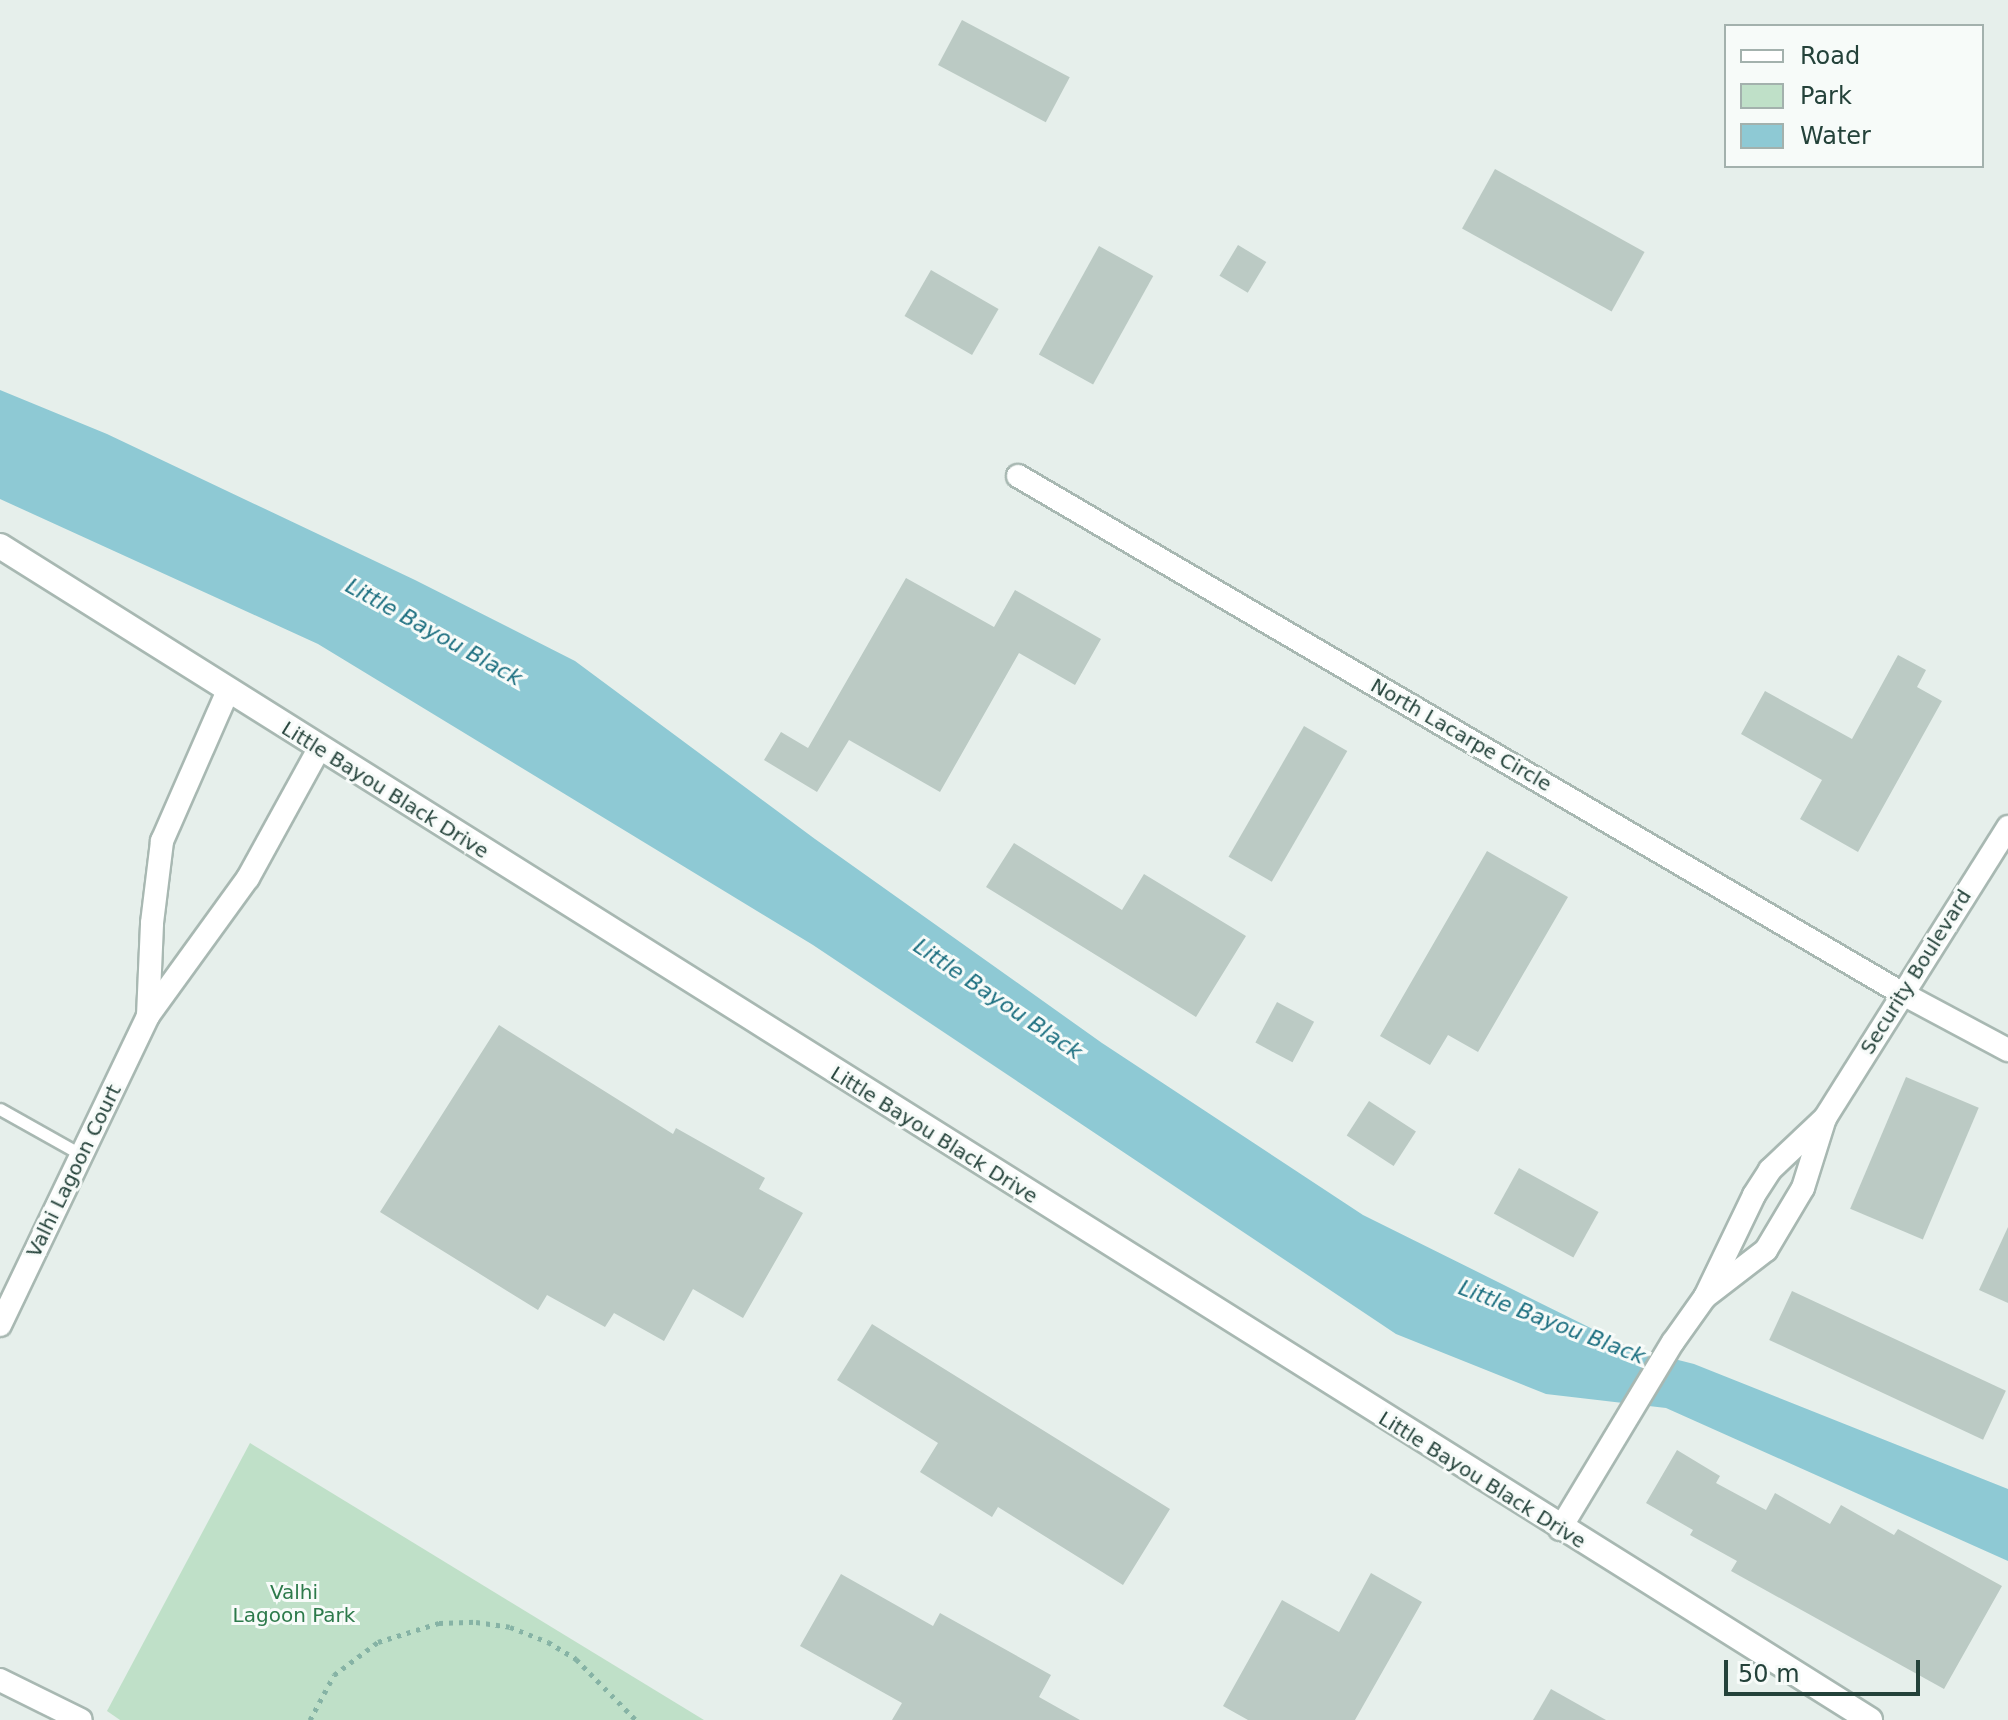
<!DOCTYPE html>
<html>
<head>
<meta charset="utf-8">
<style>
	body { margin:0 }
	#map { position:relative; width:2008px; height:1720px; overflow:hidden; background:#e6efeb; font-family:"DejaVu Sans",sans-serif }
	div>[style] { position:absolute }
	.green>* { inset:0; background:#bfe0c8 }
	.water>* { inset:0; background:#8ec9d4 }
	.building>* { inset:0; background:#bbcac4; transform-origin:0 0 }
	.path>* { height:5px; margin-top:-2.5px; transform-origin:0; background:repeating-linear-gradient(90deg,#86b3a5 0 4px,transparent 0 10px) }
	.roads { filter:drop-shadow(2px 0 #a8b8b2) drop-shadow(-2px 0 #a8b8b2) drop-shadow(0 2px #a8b8b2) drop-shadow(0 -2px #a8b8b2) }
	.lane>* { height:11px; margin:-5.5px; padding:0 5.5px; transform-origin:5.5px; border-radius:5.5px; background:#fff }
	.street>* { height:22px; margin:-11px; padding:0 11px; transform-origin:11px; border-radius:11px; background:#fff }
	.secondary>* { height:24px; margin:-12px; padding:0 12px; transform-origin:12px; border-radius:12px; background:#fff }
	span { translate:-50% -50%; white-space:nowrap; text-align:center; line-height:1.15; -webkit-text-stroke:6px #f7fbf9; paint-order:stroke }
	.street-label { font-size:20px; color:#24423a }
	.park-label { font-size:20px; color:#2d7a4b }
	.water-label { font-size:22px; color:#1c6f80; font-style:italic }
	.legend { position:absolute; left:1724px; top:24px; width:260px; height:144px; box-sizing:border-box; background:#f7fbf9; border:2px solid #a3b1ad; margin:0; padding:10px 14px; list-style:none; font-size:24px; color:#24423a }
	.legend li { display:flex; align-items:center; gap:16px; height:40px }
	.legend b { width:40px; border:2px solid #a3b1ad }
	.scale { position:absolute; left:1724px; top:1660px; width:196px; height:36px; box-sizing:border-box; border:4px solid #24423a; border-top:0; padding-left:10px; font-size:24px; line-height:28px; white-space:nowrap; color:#24423a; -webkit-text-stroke:6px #f7fbf9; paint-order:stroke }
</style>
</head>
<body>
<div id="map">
	<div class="green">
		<div style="clip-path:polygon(250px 1443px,704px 1720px,120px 1720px,107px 1711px)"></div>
	</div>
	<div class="water">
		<div style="clip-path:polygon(0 390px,107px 434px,415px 580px,575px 661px,815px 839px,1102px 1043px,1363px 1215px,1631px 1348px,1694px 1364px,2008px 1489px,2008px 1561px,1666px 1408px,1546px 1394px,1396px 1334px,813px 945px,318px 644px,0 499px)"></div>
	</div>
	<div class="building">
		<div style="left:962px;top:20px;width:122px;height:51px;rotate:28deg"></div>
		<div style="left:1495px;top:169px;width:171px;height:68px;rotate:29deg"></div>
		<div style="left:1238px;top:245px;width:33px;height:36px;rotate:31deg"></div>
		<div style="left:1099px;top:246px;width:62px;height:124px;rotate:29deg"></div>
		<div style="left:931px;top:270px;width:78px;height:53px;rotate:30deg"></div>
		<div style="clip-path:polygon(906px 578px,994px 627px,1015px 590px,1101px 639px,1075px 685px,1019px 653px,940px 792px,849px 740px,817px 792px,764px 760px,781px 732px,808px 748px)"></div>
		<div style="clip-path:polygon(1898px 655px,1926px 670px,1917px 687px,1942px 701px,1858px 852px,1800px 819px,1822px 780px,1741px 734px,1765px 691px,1852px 739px)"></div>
		<div style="left:1304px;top:726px;width:50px;height:151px;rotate:30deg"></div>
		<div style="clip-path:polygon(1014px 843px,1122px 910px,1144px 874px,1246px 936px,1196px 1017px,986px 887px)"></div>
		<div style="clip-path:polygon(1487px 851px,1568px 897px,1478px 1052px,1448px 1035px,1430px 1065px,1380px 1036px)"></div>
		<div style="left:1277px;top:1002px;width:42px;height:46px;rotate:28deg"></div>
		<div style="clip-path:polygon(499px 1025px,673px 1134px,676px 1128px,765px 1178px,759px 1189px,803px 1213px,743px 1318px,693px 1289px,664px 1341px,614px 1313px,605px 1327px,547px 1295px,538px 1310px,380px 1212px)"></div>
		<div style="left:1906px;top:1077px;width:79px;height:143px;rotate:23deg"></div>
		<div style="left:1369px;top:1101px;width:56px;height:41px;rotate:33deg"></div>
		<div style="left:1519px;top:1168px;width:91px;height:52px;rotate:29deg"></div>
		<div style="clip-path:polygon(2008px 1227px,2008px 1303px,1979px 1290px)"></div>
		<div style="left:1792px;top:1291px;width:236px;height:54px;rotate:25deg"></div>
		<div style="clip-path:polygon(872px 1324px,1170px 1509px,1123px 1585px,998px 1507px,992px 1517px,920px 1472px,938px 1443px,837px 1380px)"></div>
		<div style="clip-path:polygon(1677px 1450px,1720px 1476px,1716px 1483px,1766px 1510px,1775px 1493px,1830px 1524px,1841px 1505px,1894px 1535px,1898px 1529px,2002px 1586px,1944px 1689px,1731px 1571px,1737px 1561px,1690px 1535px,1693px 1530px,1646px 1503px)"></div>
		<div style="clip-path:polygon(1371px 1573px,1422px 1602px,1355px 1720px,1248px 1720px,1223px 1706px,1282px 1600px,1339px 1632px)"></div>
		<div style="clip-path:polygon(841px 1574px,933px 1626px,940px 1613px,1051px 1675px,1039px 1697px,1080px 1720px,892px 1720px,902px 1703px,800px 1646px)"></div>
		<div style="clip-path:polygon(1551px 1689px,1606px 1720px,1533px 1720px)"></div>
	</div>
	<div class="path">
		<div style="left:310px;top:1720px;width:51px;rotate:-61.9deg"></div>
		<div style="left:334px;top:1675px;width:55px;rotate:-36.9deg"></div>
		<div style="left:378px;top:1642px;width:64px;rotate:-17.3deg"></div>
		<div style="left:439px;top:1623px;width:37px;rotate:-2deg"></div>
		<div style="left:476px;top:1622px;width:34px;rotate:8deg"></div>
		<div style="left:510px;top:1627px;width:41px;rotate:21.5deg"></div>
		<div style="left:548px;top:1642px;width:33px;rotate:31deg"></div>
		<div style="left:576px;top:1659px;width:86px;rotate:45.5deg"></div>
	</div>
	<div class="roads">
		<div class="lane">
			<div style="left:0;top:1109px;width:94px;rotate:29.3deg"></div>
		</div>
		<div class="street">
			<div style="left:1018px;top:476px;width:1025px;rotate:30.34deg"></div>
			<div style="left:1903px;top:994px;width:119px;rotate:28.1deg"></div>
			<div style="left:148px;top:1016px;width:93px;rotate:-87.5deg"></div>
			<div style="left:152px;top:923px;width:83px;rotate:-83deg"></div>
			<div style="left:162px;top:841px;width:164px;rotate:-66.3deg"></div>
			<div style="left:1705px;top:1297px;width:77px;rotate:-37.6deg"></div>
			<div style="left:1766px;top:1250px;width:72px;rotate:-59.2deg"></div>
			<div style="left:1803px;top:1188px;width:73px;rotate:-72.6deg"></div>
			<div style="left:1825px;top:1118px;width:344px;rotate:-57.8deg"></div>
			<div style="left:0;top:1325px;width:343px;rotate:-64.4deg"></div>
			<div style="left:148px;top:1016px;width:170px;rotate:-54.1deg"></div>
			<div style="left:248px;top:878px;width:147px;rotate:-61.2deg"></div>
			<div style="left:1560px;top:1529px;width:218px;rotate:-58.9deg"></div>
			<div style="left:1673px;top:1342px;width:55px;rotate:-54.6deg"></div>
			<div style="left:1705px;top:1297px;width:113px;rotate:-64.3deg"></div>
			<div style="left:1754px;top:1195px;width:30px;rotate:-57deg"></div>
			<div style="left:1770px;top:1170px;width:76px;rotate:-43.4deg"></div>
			<div style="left:0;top:1680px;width:90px;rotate:26.3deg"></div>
		</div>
		<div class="secondary">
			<div style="left:0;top:546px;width:2208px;rotate:32.12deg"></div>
		</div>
	</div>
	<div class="street-label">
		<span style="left:1461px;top:735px;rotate:30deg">North Lacarpe Circle</span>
		<span style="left:385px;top:790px;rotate:32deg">Little Bayou Black Drive</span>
		<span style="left:1916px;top:972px;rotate:-58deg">Security Boulevard</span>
		<span style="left:934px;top:1135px;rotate:32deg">Little Bayou Black Drive</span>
		<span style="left:74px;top:1171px;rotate:-64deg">Valhi Lagoon Court</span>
		<span style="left:1482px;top:1480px;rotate:32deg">Little Bayou Black Drive</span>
	</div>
	<div class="park-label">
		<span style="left:294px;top:1604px">Valhi<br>Lagoon Park</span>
	</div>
	<div class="water-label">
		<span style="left:434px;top:632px;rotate:29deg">Little Bayou Black</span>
		<span style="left:998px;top:999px;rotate:34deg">Little Bayou Black</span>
		<span style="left:1552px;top:1322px;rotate:21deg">Little Bayou Black</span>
	</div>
	<ul class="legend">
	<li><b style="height:10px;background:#fff"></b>Road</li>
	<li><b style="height:22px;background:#bfe0c8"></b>Park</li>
	<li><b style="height:22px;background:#8ec9d4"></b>Water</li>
	</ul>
	<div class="scale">50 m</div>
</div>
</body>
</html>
